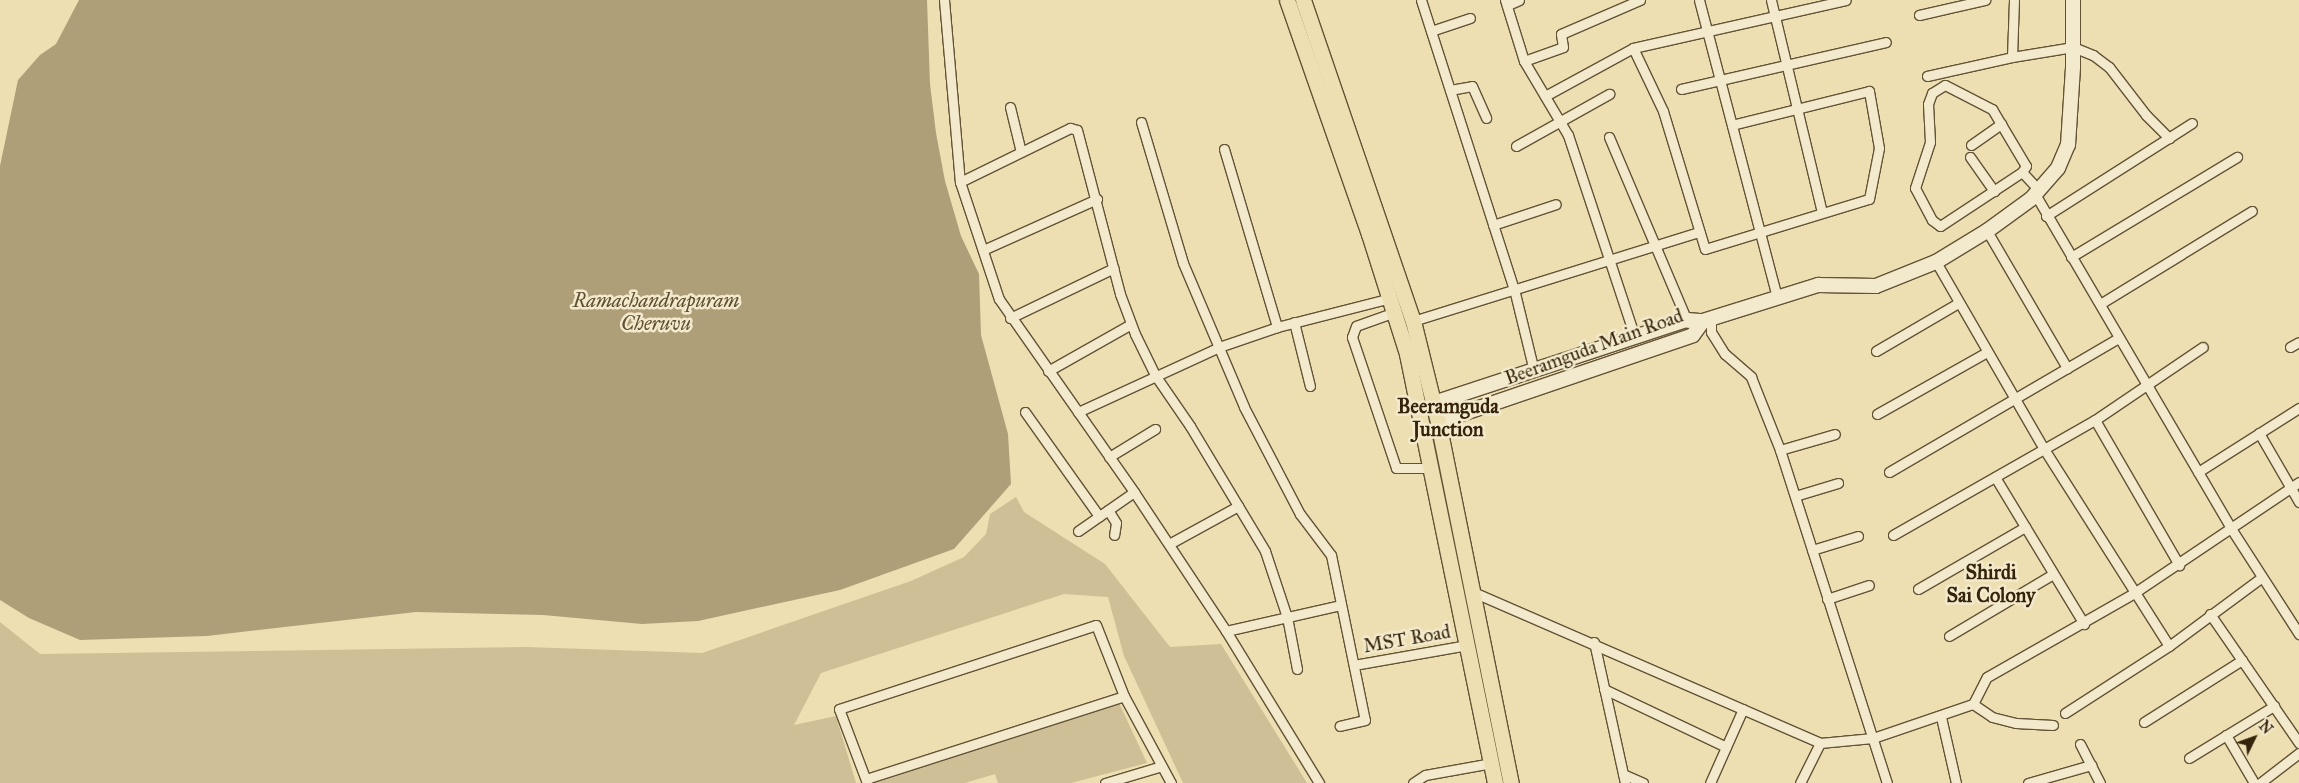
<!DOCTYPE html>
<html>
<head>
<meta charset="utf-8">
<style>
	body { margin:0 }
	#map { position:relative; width:2299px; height:783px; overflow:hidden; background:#eddfb2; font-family:"IM FELL Great Primer",serif }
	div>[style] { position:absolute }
	.green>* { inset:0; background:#cebf96 }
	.water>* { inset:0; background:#ae9f79 }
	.roads { filter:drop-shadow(1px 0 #635335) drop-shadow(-1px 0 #635335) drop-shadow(0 1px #635335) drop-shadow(0 -1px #635335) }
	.minor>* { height:9px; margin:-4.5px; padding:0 4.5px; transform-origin:4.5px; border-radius:4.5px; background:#f3eacd }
	.secondary>* { height:14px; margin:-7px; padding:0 7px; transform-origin:7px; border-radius:7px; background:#f3eacd }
	.trunk>* { height:15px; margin:-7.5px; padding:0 7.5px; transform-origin:7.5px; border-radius:7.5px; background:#eddfb2 }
	span { translate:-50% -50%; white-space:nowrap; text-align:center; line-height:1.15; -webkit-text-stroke:5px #f3eacd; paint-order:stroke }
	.street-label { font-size:19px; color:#35240b }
	.water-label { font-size:20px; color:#5f4f32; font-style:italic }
	.neighbourhood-label { font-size:20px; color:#35240b; font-weight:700 }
	.north { position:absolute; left:2229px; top:713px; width:50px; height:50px; -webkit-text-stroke:4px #f3eacd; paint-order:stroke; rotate:48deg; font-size:14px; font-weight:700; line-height:20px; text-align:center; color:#35240b }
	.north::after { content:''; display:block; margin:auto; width:18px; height:22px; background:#35240b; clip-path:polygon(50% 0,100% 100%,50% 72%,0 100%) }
</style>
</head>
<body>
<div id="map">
	<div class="green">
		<div style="clip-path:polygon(1016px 497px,1024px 512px,1105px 564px,1170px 647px,1221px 644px,1307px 783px,1183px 783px,1124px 656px,1108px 597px,1064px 594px,821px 673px,794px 725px,836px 716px,856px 783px,0 783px,0 622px,40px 654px,526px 647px,702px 653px,911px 581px,964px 557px,986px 534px,990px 514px)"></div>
		<div style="clip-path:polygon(1119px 703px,1147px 763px,1071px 783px,998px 783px,995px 774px,965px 783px,875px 783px)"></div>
	</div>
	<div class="water">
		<div style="clip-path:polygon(79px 0,927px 0,930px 84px,936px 133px,945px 181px,961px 236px,979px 274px,981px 335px,1008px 434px,1011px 484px,954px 549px,840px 590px,698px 621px,642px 624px,543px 615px,416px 612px,207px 636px,80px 640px,29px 618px,0 600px,0 166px,18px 80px,40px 55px,56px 44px)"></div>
	</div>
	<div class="roads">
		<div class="minor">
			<div style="left:944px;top:0;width:183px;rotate:85deg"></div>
			<div style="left:960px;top:182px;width:123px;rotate:71.6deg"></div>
			<div style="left:999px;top:299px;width:236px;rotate:55deg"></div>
			<div style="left:1134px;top:492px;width:167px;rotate:56.5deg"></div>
			<div style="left:1226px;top:631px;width:178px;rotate:58.5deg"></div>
			<div style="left:1421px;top:0;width:304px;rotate:72.2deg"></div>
			<div style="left:1514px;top:289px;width:84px;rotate:76.3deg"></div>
			<div style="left:1505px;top:0;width:64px;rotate:72.7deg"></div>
			<div style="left:1524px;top:61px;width:86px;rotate:59.3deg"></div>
			<div style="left:1568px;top:135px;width:214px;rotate:71.7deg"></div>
			<div style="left:1699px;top:0;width:307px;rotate:75.3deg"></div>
			<div style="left:1771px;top:0;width:218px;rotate:76.5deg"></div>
			<div style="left:1508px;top:5px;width:12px;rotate:-24deg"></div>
			<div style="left:1919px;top:15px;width:68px;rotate:-12.8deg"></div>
			<div style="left:1431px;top:31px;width:41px;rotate:-18.4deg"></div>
			<div style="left:1633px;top:48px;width:218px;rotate:-12.7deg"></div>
			<div style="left:2012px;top:57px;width:62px;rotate:-9.3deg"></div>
			<div style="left:2073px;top:47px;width:22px;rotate:22deg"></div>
			<div style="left:2093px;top:55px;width:20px;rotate:37deg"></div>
			<div style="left:2109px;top:67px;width:61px;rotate:52.4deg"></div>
			<div style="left:2146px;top:115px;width:33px;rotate:45deg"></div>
			<div style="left:1524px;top:61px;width:41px;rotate:-19.7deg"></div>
			<div style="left:1563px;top:47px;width:13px;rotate:-99deg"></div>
			<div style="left:1561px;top:34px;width:86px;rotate:-23.3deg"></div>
			<div style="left:1927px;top:76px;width:87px;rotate:-12.6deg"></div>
			<div style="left:2012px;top:57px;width:57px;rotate:-88deg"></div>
			<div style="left:1681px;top:89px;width:210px;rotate:-12.9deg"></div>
			<div style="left:1450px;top:90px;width:22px;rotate:-10deg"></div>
			<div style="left:1472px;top:86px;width:35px;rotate:66deg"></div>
			<div style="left:1545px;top:96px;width:100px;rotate:-28.6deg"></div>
			<div style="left:1633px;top:48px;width:70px;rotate:64.5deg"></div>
			<div style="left:1663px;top:111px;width:144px;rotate:73.1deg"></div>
			<div style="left:1705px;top:249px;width:171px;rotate:-17deg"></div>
			<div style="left:1869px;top:199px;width:52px;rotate:-78.9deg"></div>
			<div style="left:1879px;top:148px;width:58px;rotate:-100deg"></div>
			<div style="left:1869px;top:91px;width:141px;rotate:166.1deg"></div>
			<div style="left:1010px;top:107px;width:46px;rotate:76.3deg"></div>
			<div style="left:1141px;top:122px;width:147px;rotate:73.4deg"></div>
			<div style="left:1183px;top:263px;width:156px;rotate:67deg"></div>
			<div style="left:1244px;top:407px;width:121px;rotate:62.4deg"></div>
			<div style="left:1300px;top:514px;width:51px;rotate:52.9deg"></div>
			<div style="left:1331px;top:555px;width:168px;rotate:78.4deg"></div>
			<div style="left:1365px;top:720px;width:26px;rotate:167deg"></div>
			<div style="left:1609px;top:137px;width:202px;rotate:67deg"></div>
			<div style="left:1971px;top:145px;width:37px;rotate:-35deg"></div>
			<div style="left:1516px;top:146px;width:107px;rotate:-29.2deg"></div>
			<div style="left:1224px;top:149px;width:186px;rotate:73.4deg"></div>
			<div style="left:1970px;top:157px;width:42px;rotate:54.8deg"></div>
			<div style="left:2022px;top:172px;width:98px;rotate:146.6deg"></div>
			<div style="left:1940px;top:226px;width:10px;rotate:-143deg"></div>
			<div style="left:1932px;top:220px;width:36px;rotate:-118deg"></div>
			<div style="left:1915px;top:188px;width:48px;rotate:-71.9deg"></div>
			<div style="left:1930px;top:142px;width:38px;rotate:-93deg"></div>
			<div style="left:1928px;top:104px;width:12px;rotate:-70deg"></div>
			<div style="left:1932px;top:93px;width:15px;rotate:-32deg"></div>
			<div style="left:1945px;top:85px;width:53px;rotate:27.1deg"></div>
			<div style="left:1992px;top:109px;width:66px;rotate:59.2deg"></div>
			<div style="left:2026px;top:166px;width:7px;rotate:124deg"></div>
			<div style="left:2022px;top:172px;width:25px;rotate:47deg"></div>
			<div style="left:960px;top:182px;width:123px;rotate:-26.1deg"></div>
			<div style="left:1070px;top:128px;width:7px;rotate:16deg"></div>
			<div style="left:1077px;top:130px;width:170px;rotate:75.3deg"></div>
			<div style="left:1120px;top:294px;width:43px;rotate:69.4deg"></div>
			<div style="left:1135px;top:334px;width:46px;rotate:64deg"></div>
			<div style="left:1155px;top:375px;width:62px;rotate:55.5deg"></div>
			<div style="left:1190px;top:426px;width:146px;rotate:59deg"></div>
			<div style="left:1265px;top:551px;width:70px;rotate:71.6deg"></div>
			<div style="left:1287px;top:617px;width:53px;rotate:79.1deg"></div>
			<div style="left:2035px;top:194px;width:389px;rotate:59.6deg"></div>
			<div style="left:2232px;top:530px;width:124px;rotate:57.2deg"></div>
			<div style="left:2046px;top:216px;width:173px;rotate:-32.5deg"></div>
			<div style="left:1493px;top:225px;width:66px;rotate:-18.4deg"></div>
			<div style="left:1987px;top:231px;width:159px;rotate:59.7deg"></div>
			<div style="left:983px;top:250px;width:125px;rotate:-24.1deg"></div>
			<div style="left:2071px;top:257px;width:194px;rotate:-31.1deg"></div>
			<div style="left:1936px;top:262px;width:216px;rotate:60deg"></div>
			<div style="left:2044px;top:449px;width:233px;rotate:57.6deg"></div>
			<div style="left:2100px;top:304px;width:178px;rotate:-31.5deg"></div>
			<div style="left:1395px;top:312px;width:41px;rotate:160.3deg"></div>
			<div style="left:1356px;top:326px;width:12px;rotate:110deg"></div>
			<div style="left:1352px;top:337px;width:138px;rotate:71.4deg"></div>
			<div style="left:1396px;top:468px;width:36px"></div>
			<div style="left:1010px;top:318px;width:115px;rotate:-25.7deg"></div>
			<div style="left:1711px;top:318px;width:14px;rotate:90deg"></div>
			<div style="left:1711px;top:332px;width:26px;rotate:58deg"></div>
			<div style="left:1725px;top:354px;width:35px;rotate:41deg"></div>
			<div style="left:1751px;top:377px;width:79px;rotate:68.3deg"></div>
			<div style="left:1780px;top:450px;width:350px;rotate:72.2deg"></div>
			<div style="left:1413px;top:321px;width:300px;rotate:-17.3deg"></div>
			<div style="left:1294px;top:322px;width:66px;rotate:76deg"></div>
			<div style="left:2290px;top:347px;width:10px;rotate:-29deg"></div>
			<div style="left:1876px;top:351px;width:95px;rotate:-30.3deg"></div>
			<div style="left:1048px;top:371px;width:95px;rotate:-29.5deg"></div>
			<div style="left:1025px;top:412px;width:128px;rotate:54.6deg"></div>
			<div style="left:1078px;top:412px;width:155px;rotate:-24.7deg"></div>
			<div style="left:1219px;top:347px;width:61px;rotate:-19deg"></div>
			<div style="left:1277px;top:327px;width:118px;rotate:-14.3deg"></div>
			<div style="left:1877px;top:414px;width:126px;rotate:-29.4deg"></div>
			<div style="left:2095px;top:420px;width:168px;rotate:59.9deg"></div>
			<div style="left:2259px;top:433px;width:80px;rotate:59.9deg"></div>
			<div style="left:1780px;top:450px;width:57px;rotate:-16.2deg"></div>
			<div style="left:1109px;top:457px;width:54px;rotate:-31.3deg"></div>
			<div style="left:1889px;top:472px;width:265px;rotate:-30.3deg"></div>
			<div style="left:2198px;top:472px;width:120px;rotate:-32.4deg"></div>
			<div style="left:1995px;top:477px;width:172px;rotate:58.8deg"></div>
			<div style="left:1795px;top:496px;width:45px;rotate:-16.8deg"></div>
			<div style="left:1108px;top:510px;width:15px;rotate:58deg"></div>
			<div style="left:1116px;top:523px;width:12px;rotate:99deg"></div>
			<div style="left:1078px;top:531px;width:68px;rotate:-34.9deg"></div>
			<div style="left:1893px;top:535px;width:232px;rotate:-29.7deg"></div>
			<div style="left:2095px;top:420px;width:130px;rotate:-34.1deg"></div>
			<div style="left:1169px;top:544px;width:79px;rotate:-28.8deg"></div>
			<div style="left:1812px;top:550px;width:48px;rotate:-16.9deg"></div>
			<div style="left:1918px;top:589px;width:124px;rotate:-30.1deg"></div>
			<div style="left:1473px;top:592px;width:378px;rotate:23.5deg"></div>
			<div style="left:1820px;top:743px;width:53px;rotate:-5.4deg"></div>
			<div style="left:1873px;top:738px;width:106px;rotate:-18.8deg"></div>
			<div style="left:1973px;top:704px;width:30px;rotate:-63deg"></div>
			<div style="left:1987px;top:677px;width:169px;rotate:-29.7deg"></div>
			<div style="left:2134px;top:593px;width:199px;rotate:-33.9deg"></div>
			<div style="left:1827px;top:599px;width:44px;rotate:-18.4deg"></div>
			<div style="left:2210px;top:614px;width:157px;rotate:55.4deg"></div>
			<div style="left:1226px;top:631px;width:117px;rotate:-12.8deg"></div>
			<div style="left:1949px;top:636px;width:121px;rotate:-30.8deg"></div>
			<div style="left:1594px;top:642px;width:144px;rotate:77.6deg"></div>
			<div style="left:1354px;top:665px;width:115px;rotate:-10deg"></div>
			<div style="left:1604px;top:689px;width:135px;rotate:25.4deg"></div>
			<div style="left:1973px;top:704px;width:23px;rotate:34deg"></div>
			<div style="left:1992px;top:717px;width:25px;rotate:14deg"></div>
			<div style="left:2016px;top:723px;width:37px;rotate:3deg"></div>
			<div style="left:2065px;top:713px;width:124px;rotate:-32.8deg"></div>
			<div style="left:2169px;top:646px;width:114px;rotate:-36.5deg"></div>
			<div style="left:1941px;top:717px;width:68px;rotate:77.2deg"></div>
			<div style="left:2144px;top:722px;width:116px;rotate:-32.3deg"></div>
			<div style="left:2226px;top:735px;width:56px;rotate:59.7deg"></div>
			<div style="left:2080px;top:744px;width:44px;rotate:62.9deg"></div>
			<div style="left:2189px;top:758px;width:100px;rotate:-31.5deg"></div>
			<div style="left:1623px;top:774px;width:22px;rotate:24deg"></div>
			<div style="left:866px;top:779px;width:271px;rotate:-17.8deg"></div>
			<div style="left:867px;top:783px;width:79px;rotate:-110.7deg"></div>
			<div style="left:839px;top:709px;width:270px;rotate:-18.1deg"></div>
			<div style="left:1096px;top:625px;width:76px;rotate:68.5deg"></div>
			<div style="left:1124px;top:696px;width:99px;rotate:61.6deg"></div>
			<div style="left:1105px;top:783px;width:59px;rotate:-16.6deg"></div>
			<div style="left:1413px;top:783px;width:14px;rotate:-34deg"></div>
			<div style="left:1425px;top:775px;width:68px;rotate:-10.2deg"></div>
			<div style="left:1710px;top:783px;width:81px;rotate:-66deg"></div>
			<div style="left:1800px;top:783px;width:45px;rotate:-63.4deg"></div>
			<div style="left:2028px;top:783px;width:66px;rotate:-15.9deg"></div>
			<div style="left:2260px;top:783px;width:49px;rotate:-37.6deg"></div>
		</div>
		<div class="secondary">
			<div style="left:1434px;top:403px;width:266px;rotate:-18.2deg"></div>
			<div style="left:1687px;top:320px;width:16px;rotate:4deg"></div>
			<div style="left:1703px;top:321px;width:121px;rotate:-17.4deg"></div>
			<div style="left:1818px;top:285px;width:58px;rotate:1deg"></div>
			<div style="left:1876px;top:286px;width:65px;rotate:-21.8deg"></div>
			<div style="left:1936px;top:262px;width:60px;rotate:-31.3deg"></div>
			<div style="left:1987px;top:231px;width:54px;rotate:-36deg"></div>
			<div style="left:2031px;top:199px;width:41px;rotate:-48.9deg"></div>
			<div style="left:2058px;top:168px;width:25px;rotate:-67deg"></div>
			<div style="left:2068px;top:145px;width:78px;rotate:-86.3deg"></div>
			<div style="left:2073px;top:67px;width:67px;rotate:-90deg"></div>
			<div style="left:1438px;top:422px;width:269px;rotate:-18.8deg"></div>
			<div style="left:1693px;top:335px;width:17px;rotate:-54deg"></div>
		</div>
		<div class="trunk">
			<div style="left:1287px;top:0;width:248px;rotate:70.7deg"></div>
			<div style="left:1369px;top:234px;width:126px;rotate:72.4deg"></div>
			<div style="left:1407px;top:354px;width:438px;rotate:78.4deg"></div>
			<div style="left:1303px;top:0;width:339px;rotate:71.1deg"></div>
			<div style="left:1413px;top:321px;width:104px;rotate:76.1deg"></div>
			<div style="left:1438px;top:422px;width:368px;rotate:78.6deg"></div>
		</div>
	</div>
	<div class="street-label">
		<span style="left:1594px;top:347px;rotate:-20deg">Beeramguda Main Road</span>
		<span style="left:1407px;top:639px;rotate:-10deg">MST Road</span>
	</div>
	<div class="water-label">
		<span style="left:656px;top:312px">Ramachandrapuram<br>Cheruvu</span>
	</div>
	<div class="neighbourhood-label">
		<span style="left:1448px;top:418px">Beeramguda<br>Junction</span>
		<span style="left:1991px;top:584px">Shirdi<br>Sai Colony</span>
	</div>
	<div class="north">N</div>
</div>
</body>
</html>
